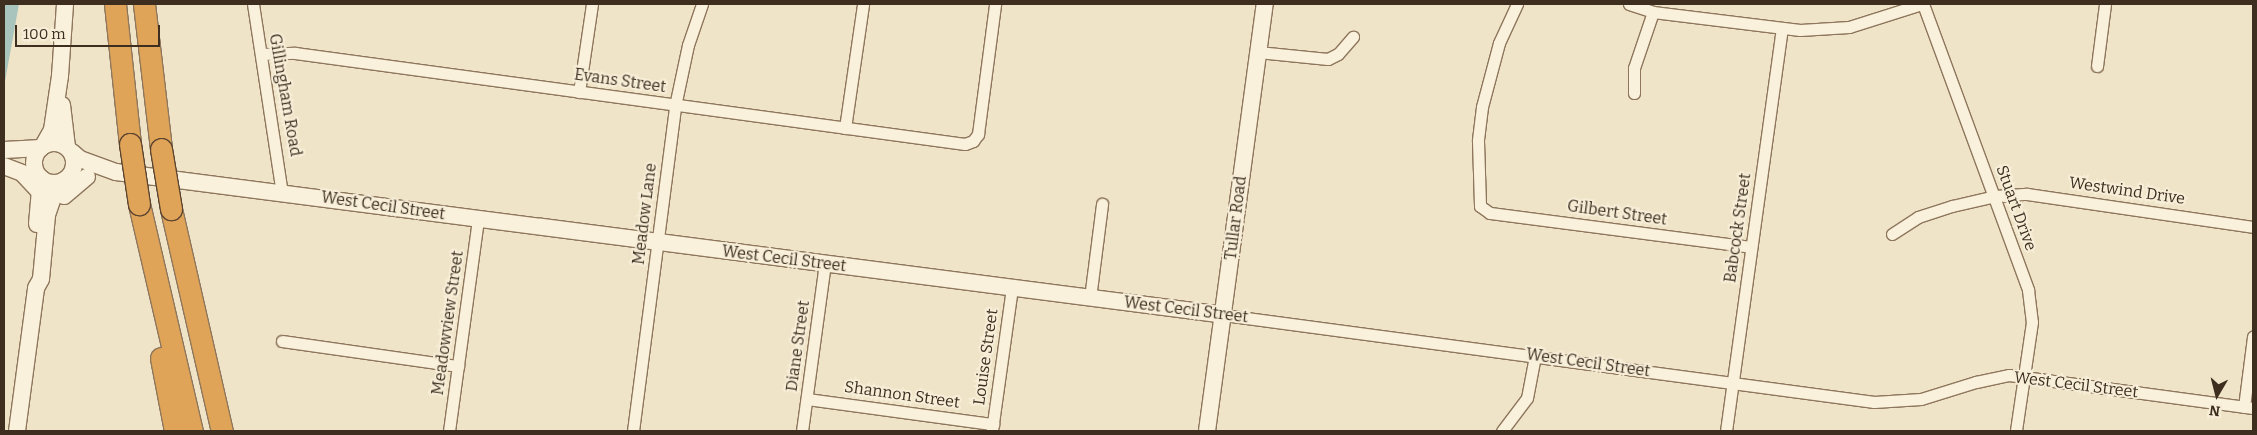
<!DOCTYPE html>
<html>
<head>
<meta charset="utf-8">
<style>
	body { margin:0 }
	#map { position:relative; width:2257px; height:435px; overflow:hidden; background:#f0e4c8; font-family:Bitter,serif }
	div>[style] { position:absolute }
	.water>* { inset:0; background:#a9c4bc }
	.roads { filter:drop-shadow(1px 0 #8d765c) drop-shadow(-1px 0 #8d765c) drop-shadow(0 1px #8d765c) drop-shadow(0 -1px #8d765c) }
	.street>* { height:11px; margin:-5.5px; padding:0 5.5px; transform-origin:5.5px; border-radius:5.5px; background:#faf1dc }
	.secondary>* { height:16px; margin:-8px; padding:0 8px; transform-origin:8px; border-radius:8px; background:#faf1dc }
	.secondary>.ring { margin:-8px; padding:0; box-sizing:content-box; background:none; border:16px solid #faf1dc; border-radius:50% }
	.highway>* { height:21px; margin:-10.5px; padding:0 10.5px; transform-origin:10.5px; border-radius:10.5px; background:#e0a458 }
	.bridges { filter:drop-shadow(1px 0 #5b4430) drop-shadow(-1px 0 #5b4430) drop-shadow(0 1px #5b4430) drop-shadow(0 -1px #5b4430) }
	.highway-bridge>* { height:21px; margin:-10.5px; padding:0 10.5px; transform-origin:10.5px; border-radius:10.5px; background:#e0a458 }
	span { translate:-50% -50%; white-space:nowrap; text-align:center; line-height:1.15; -webkit-text-stroke:4px #f7eed8; paint-order:stroke }
	.street-label { font-size:16px; color:#3d2e20 }
	.frame { position:absolute; inset:0; border:5px solid #3d2e20; pointer-events:none }
	.north { position:absolute; left:2192px; top:370px; width:50px; height:50px; -webkit-text-stroke:4px #f7eed8; paint-order:stroke; rotate:188deg; font-size:14px; font-weight:700; line-height:20px; text-align:center; color:#3d2e20 }
	.north::after { content:''; display:block; margin:auto; width:18px; height:22px; background:#3d2e20; clip-path:polygon(50% 0,100% 100%,50% 72%,0 100%) }
	.scale { position:absolute; left:15px; top:25px; width:145px; height:22px; box-sizing:border-box; border:2px solid #3d2e20; border-top:0; padding-left:6px; font-size:15px; line-height:18px; white-space:nowrap; color:#3d2e20; -webkit-text-stroke:4px #f7eed8; paint-order:stroke }
</style>
</head>
<body>
<div id="map">
	<div class="water">
		<div style="clip-path:polygon(4px 4px,19px 4px,4px 87px)"></div>
	</div>
	<div class="roads">
		<div class="street">
			<div style="left:253px;top:4px;width:191px;rotate:81.3deg"></div>
			<div style="left:1517px;top:4px;width:43px;rotate:114.8deg"></div>
			<div style="left:1499px;top:43px;width:66px;rotate:104.9deg"></div>
			<div style="left:1482px;top:107px;width:34px;rotate:97deg"></div>
			<div style="left:1478px;top:141px;width:65px;rotate:88.2deg"></div>
			<div style="left:1480px;top:206px;width:12px;rotate:35deg"></div>
			<div style="left:1490px;top:213px;width:263px;rotate:7.4deg"></div>
			<div style="left:1629px;top:4px;width:25px;rotate:18deg"></div>
			<div style="left:1653px;top:12px;width:148px;rotate:7deg"></div>
			<div style="left:1800px;top:30px;width:49px;rotate:-3.5deg"></div>
			<div style="left:1849px;top:27px;width:77px;rotate:-17.5deg"></div>
			<div style="left:1923px;top:4px;width:305px;rotate:69.8deg"></div>
			<div style="left:2028px;top:290px;width:32px;rotate:83deg"></div>
			<div style="left:2032px;top:322px;width:110px;rotate:98.4deg"></div>
			<div style="left:1258px;top:52px;width:70px;rotate:5.7deg"></div>
			<div style="left:1328px;top:59px;width:11px;rotate:-27deg"></div>
			<div style="left:1338px;top:54px;width:23px;rotate:-49deg"></div>
			<div style="left:261px;top:54px;width:34px;rotate:-2deg"></div>
			<div style="left:295px;top:53px;width:676px;rotate:7.73deg"></div>
			<div style="left:965px;top:144px;width:9px;rotate:-21deg"></div>
			<div style="left:973px;top:141px;width:9px;rotate:-54deg"></div>
			<div style="left:978px;top:134px;width:131px;rotate:-82.5deg"></div>
			<div style="left:2097px;top:66px;width:63px;rotate:-82.6deg"></div>
			<div style="left:579px;top:92px;width:89px;rotate:-81.6deg"></div>
			<div style="left:1634px;top:93px;width:25px;rotate:-90deg"></div>
			<div style="left:1634px;top:68px;width:59px;rotate:-71.3deg"></div>
			<div style="left:845px;top:128px;width:125px;rotate:-81.7deg"></div>
			<div style="left:1892px;top:234px;width:31px;rotate:-33deg"></div>
			<div style="left:1918px;top:217px;width:36px;rotate:-18deg"></div>
			<div style="left:1952px;top:206px;width:44px;rotate:-13.1deg"></div>
			<div style="left:1995px;top:196px;width:32px;rotate:-4deg"></div>
			<div style="left:2027px;top:194px;width:228px;rotate:8.3deg"></div>
			<div style="left:1090px;top:298px;width:95px;rotate:-82.7deg"></div>
			<div style="left:1224px;top:315px;width:656px;rotate:7.62deg"></div>
			<div style="left:1874px;top:402px;width:47px;rotate:-3.7deg"></div>
			<div style="left:1921px;top:399px;width:58px;rotate:-17.2deg"></div>
			<div style="left:1976px;top:382px;width:34px;rotate:-12deg"></div>
			<div style="left:2009px;top:375px;width:246px;rotate:7.7deg"></div>
			<div style="left:282px;top:341px;width:178px;rotate:8.1deg"></div>
			<div style="left:807px;top:399px;width:188px;rotate:7.7deg"></div>
			<div style="left:2244px;top:407px;width:71px;rotate:-82.7deg"></div>
			<div style="left:992px;top:430px;width:143px;rotate:-82deg"></div>
			<div style="left:449px;top:431px;width:214px;rotate:-82.2deg"></div>
			<div style="left:633px;top:431px;width:328px;rotate:-82.6deg"></div>
			<div style="left:675px;top:106px;width:62px;rotate:-78deg"></div>
			<div style="left:688px;top:45px;width:43px;rotate:-71.1deg"></div>
			<div style="left:802px;top:431px;width:169px;rotate:-82.2deg"></div>
			<div style="left:1502px;top:431px;width:41px;rotate:-52.9deg"></div>
			<div style="left:1527px;top:398px;width:43px;rotate:-79.2deg"></div>
			<div style="left:1726px;top:431px;width:405px;rotate:-82.1deg"></div>
		</div>
		<div class="secondary">
			<div style="left:62px;top:105px;width:42px;rotate:83.2deg"></div>
			<div class="ring" style="left:34px;top:143px;width:24px;height:24px"></div>
			<div style="left:43px;top:146px;width:18px;rotate:-61deg"></div>
			<div style="left:52px;top:130px;width:55px;rotate:-81.6deg"></div>
			<div style="left:60px;top:76px;width:72px;rotate:-86deg"></div>
			<div style="left:4px;top:150px;width:37px;rotate:-3deg"></div>
			<div style="left:72px;top:152px;width:11px;rotate:41deg"></div>
			<div style="left:80px;top:159px;width:38px;rotate:20deg"></div>
			<div style="left:116px;top:172px;width:1117px;rotate:7.35deg"></div>
			<div style="left:4px;top:166px;width:19px;rotate:21deg"></div>
			<div style="left:22px;top:173px;width:25px;rotate:47deg"></div>
			<div style="left:64px;top:196px;width:30px;rotate:-40deg"></div>
			<div style="left:37px;top:224px;width:46px;rotate:-85deg"></div>
			<div style="left:17px;top:431px;width:144px;rotate:-82.4deg"></div>
			<div style="left:36px;top:288px;width:10px;rotate:-61deg"></div>
			<div style="left:41px;top:279px;width:64px;rotate:-84.6deg"></div>
			<div style="left:47px;top:215px;width:21px;rotate:-71deg"></div>
			<div style="left:54px;top:195px;width:18px;rotate:-56deg"></div>
			<div style="left:1207px;top:431px;width:431px;rotate:-82.3deg"></div>
		</div>
		<div class="highway">
			<div style="left:115px;top:4px;width:141px;rotate:83.9deg"></div>
			<div style="left:144px;top:4px;width:146px;rotate:83.3deg"></div>
			<div style="left:139px;top:204px;width:233px;rotate:76.9deg"></div>
			<div style="left:171px;top:209px;width:228px;rotate:77.1deg"></div>
			<div style="left:161px;top:358px;width:74px;rotate:79.1deg"></div>
		</div>
	</div>
	<div class="bridges">
		<div class="highway-bridge">
			<div style="left:130px;top:144px;width:61px;rotate:81.5deg"></div>
			<div style="left:161px;top:149px;width:61px;rotate:80.5deg"></div>
		</div>
	</div>
	<div class="street-label">
		<span style="left:620px;top:81px;rotate:8deg">Evans Street</span>
		<span style="left:285px;top:95px;rotate:80deg">Gillingham Road</span>
		<span style="left:2127px;top:191px;rotate:8deg">Westwind Drive</span>
		<span style="left:383px;top:206px;rotate:8deg">West Cecil Street</span>
		<span style="left:2016px;top:208px;rotate:70deg">Stuart Drive</span>
		<span style="left:1617px;top:213px;rotate:8deg">Gilbert Street</span>
		<span style="left:645px;top:214px;rotate:-83deg">Meadow Lane</span>
		<span style="left:1236px;top:218px;rotate:-83deg">Tullar Road</span>
		<span style="left:1738px;top:228px;rotate:-82deg">Babcock Street</span>
		<span style="left:784px;top:259px;rotate:7deg">West Cecil Street</span>
		<span style="left:1186px;top:310px;rotate:7deg">West Cecil Street</span>
		<span style="left:448px;top:323px;rotate:-82deg">Meadowview Street</span>
		<span style="left:798px;top:346px;rotate:-82deg">Diane Street</span>
		<span style="left:986px;top:357px;rotate:-82deg">Louise Street</span>
		<span style="left:1588px;top:363px;rotate:8deg">West Cecil Street</span>
		<span style="left:2076px;top:385px;rotate:7deg">West Cecil Street</span>
		<span style="left:902px;top:395px;rotate:8deg">Shannon Street</span>
	</div>
	<div class="frame"></div>
	<div class="north">N</div>
	<div class="scale">100 m</div>
</div>
</body>
</html>
